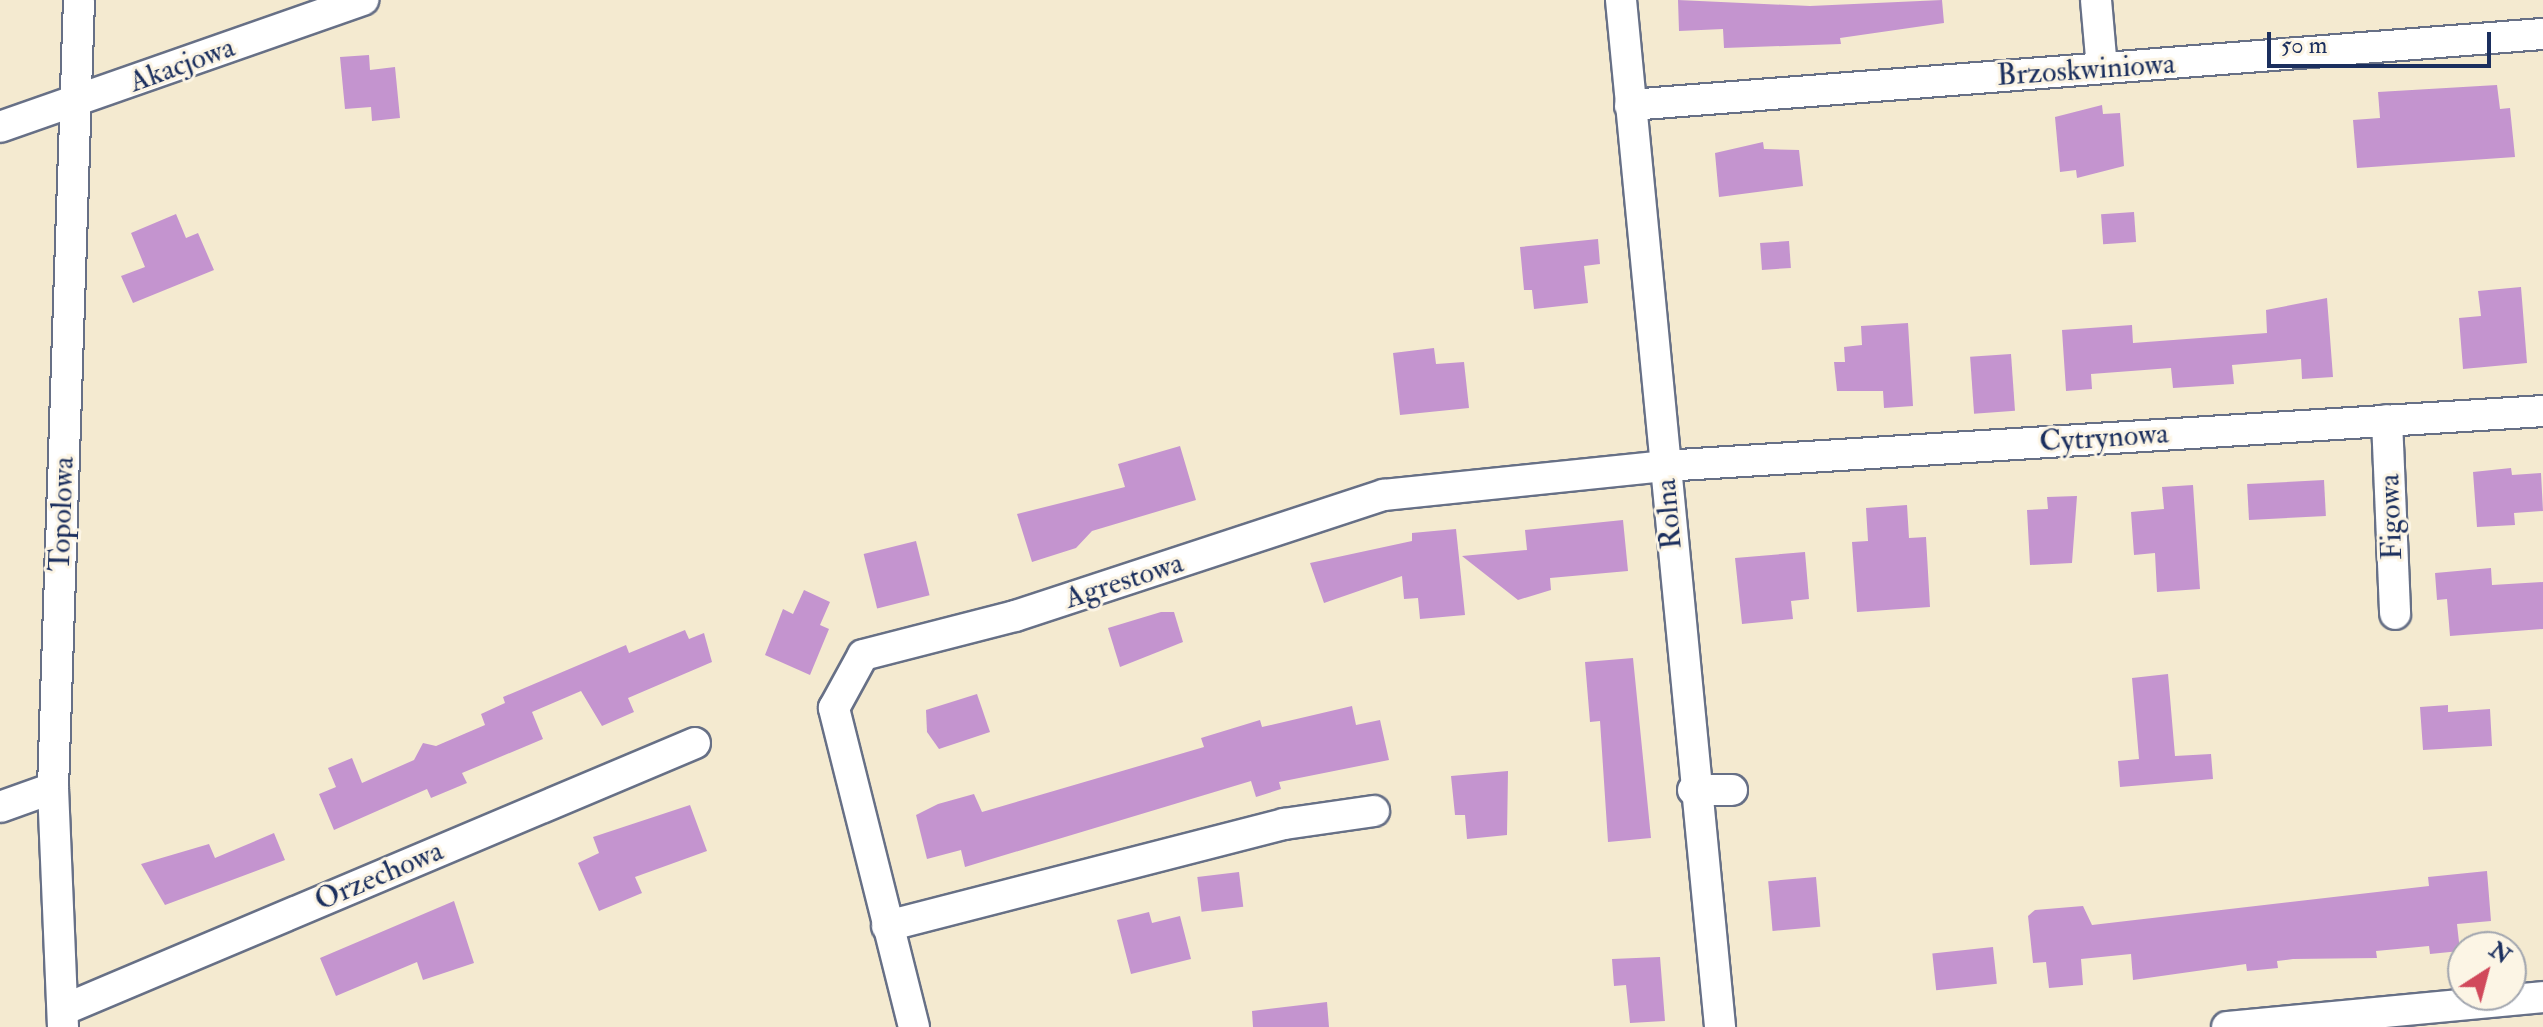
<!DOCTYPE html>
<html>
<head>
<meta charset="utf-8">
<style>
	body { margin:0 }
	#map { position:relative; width:2543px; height:1027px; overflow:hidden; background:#f4ead0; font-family:"IM FELL Double Pica",serif }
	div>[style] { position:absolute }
	.building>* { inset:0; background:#c494cf; transform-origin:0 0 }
	.roads { filter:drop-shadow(2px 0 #677086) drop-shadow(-2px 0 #677086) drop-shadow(0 2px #677086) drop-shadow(0 -2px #677086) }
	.minor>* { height:30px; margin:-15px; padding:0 15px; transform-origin:15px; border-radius:15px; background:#fff }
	span { translate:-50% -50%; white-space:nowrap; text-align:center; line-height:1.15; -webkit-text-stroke:6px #fcf5e5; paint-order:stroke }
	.street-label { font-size:30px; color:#1b2f5e }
	.north { position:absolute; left:2447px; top:931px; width:80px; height:80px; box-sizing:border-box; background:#fcf5e5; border:2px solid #a2a6af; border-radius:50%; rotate:36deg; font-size:22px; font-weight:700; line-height:32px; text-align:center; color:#1b2f5e }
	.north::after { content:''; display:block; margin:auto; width:28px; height:36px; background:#d1495b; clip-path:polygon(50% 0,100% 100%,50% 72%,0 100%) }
	.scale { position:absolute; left:2267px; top:32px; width:224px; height:36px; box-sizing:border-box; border:4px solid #1b2f5e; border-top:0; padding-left:10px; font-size:24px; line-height:28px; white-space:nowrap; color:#1b2f5e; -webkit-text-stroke:6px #fcf5e5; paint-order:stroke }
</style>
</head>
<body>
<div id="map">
	<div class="building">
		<div style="clip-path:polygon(1678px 0,1810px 6px,1942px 0,1944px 23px,1840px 38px,1841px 44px,1724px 48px,1723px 29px,1679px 31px)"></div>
		<div style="clip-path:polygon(369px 55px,370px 70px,395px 67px,400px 118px,372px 121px,371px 107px,345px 109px,340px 57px)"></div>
		<div style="clip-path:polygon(2497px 85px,2500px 109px,2510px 108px,2515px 157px,2357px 168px,2353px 120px,2380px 118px,2378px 92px)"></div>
		<div style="clip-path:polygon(2102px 105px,2103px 114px,2120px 113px,2124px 166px,2077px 178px,2076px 170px,2060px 172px,2055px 117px)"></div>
		<div style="clip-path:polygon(1763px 142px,1764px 149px,1799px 150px,1803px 186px,1719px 197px,1715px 153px)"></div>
		<div style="left:2134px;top:212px;width:30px;height:33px;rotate:86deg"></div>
		<div style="clip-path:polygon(176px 214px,186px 238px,198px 233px,214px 270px,133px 303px,121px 276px,145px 267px,131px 233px)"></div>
		<div style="clip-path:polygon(1598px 239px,1600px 264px,1584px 266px,1588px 303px,1534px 309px,1532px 290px,1524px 290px,1520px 247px)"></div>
		<div style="left:1789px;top:241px;width:27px;height:29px;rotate:86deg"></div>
		<div style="clip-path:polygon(2521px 287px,2527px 363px,2463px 369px,2459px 318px,2481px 316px,2478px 291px)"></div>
		<div style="clip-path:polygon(2327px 298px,2333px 377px,2302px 379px,2301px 359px,2232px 365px,2234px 384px,2173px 388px,2171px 368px,2091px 374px,2092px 389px,2066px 391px,2062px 330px,2132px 325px,2133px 343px,2267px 333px,2266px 310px)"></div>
		<div style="clip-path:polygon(1908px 323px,1913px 406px,1884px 408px,1883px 391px,1837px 391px,1834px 362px,1845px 362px,1844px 347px,1862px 345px,1861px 326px)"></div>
		<div style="clip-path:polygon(1434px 348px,1436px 364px,1464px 362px,1469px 408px,1400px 415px,1393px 353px)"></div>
		<div style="left:2011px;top:354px;width:57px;height:41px;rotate:86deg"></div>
		<div style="clip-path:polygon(1180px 446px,1196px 500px,1092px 531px,1076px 548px,1032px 562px,1017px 514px,1125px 487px,1118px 464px)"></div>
		<div style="clip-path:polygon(2511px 468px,2512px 475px,2541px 473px,2543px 511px,2514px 513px,2515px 525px,2477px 527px,2473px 472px)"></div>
		<div style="left:2324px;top:480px;width:36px;height:77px;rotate:87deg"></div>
		<div style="clip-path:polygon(2193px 485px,2200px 589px,2157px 592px,2155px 553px,2134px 555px,2131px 512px,2164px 509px,2162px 487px)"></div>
		<div style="clip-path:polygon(2077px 496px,2072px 563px,2030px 565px,2027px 510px,2048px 509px,2047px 497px)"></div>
		<div style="clip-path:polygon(1907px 505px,1909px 538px,1926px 537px,1930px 607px,1857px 612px,1852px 542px,1868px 541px,1866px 508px)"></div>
		<div style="clip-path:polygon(1623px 520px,1628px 571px,1550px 578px,1551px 590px,1518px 600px,1462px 556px,1527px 550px,1525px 530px)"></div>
		<div style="clip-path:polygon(1456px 529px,1465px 615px,1420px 619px,1418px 598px,1404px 599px,1402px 576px,1324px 603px,1310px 563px,1412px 541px,1412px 533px)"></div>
		<div style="left:916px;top:541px;width:56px;height:54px;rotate:76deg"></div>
		<div style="clip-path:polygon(1805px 552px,1809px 599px,1791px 601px,1793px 619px,1742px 624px,1735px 558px)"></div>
		<div style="clip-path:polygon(2491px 568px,2492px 585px,2543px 582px,2543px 629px,2450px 636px,2447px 599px,2437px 600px,2435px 573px)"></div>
		<div style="clip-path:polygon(804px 590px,830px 602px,820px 625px,829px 629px,810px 675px,765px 655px,783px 609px,793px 614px)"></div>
		<div style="clip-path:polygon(1161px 612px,1174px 612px,1183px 642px,1120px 667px,1108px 628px)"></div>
		<div style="clip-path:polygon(685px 630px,689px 639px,704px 633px,712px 662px,628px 698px,634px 712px,602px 726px,581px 691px,532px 712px,543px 739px,462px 773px,467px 783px,431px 798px,427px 789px,334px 830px,319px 794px,336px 787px,328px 768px,352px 758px,362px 783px,414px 760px,423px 743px,436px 746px,485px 725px,481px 714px,505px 703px,503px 697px,626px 645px,629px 653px)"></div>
		<div style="clip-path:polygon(1633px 658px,1651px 838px,1608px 842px,1600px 721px,1590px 722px,1585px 662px)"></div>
		<div style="clip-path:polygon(2168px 674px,2175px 756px,2211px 754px,2213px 779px,2120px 787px,2118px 761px,2139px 759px,2132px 678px)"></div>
		<div style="clip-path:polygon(977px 694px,990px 732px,939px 749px,927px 732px,926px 710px)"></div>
		<div style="clip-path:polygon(2448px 705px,2448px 712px,2490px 709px,2492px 746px,2423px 750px,2420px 707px)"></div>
		<div style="clip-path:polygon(1352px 706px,1356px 725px,1380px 720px,1389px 760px,1279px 782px,1281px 789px,1256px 797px,1251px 781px,965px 867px,961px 850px,927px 859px,916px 815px,938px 804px,974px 794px,982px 812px,1204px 747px,1201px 738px,1260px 720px,1262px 727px)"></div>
		<div style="clip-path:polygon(1508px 771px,1507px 835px,1467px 839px,1465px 815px,1455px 815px,1451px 776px)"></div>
		<div style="clip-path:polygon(690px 805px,707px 851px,635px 877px,642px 893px,599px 911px,578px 863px,599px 853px,593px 837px)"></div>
		<div style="clip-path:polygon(274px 833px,285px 860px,165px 905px,141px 864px,209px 844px,215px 858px)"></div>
		<div style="clip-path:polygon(2487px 871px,2491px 921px,2457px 924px,2460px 951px,2430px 954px,2429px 946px,2376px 951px,2377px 958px,2293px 959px,2277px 961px,2278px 968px,2247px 971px,2246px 964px,2133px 980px,2131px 954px,2081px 959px,2083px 985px,2049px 988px,2046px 962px,2033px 963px,2028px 916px,2035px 910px,2083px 906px,2092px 925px,2429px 886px,2428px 877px)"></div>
		<div style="left:1239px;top:872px;width:35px;height:42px;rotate:83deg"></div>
		<div style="left:1816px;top:877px;width:50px;height:48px;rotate:85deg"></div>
		<div style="clip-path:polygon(454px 901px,474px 963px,423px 980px,417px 962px,336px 996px,320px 958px)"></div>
		<div style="clip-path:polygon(1149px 912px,1152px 923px,1180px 916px,1191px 959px,1131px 974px,1117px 920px)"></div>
		<div style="left:1993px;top:947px;width:37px;height:61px;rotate:84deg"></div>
		<div style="clip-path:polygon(1660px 957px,1665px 1021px,1630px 1023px,1626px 985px,1614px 986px,1612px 959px)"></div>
		<div style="clip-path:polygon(1327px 1002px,1329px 1027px,1253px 1027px,1252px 1011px)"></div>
	</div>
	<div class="roads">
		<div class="minor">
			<div style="left:1621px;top:0;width:1032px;rotate:84.49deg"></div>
			<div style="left:2096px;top:0;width:68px;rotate:85deg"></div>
			<div style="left:1630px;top:105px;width:916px;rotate:-4.45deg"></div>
			<div style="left:0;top:127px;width:385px;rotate:-19.3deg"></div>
			<div style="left:2387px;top:420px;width:194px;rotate:87.6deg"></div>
			<div style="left:1693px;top:790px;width:39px"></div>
			<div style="left:0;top:807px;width:56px;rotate:-19.7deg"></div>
			<div style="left:887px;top:926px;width:410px;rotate:-14.4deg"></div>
			<div style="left:1284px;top:824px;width:91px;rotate:-8.2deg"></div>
			<div style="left:63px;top:1010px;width:686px;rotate:-22.9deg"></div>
			<div style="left:63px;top:1027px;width:239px;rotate:-92.4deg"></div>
			<div style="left:53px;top:788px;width:788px;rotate:-88.11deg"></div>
			<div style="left:914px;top:1027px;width:329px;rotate:-104.1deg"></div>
			<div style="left:834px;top:708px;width:60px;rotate:-61.3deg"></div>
			<div style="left:863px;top:655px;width:157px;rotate:-14.4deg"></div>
			<div style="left:1015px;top:616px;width:388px;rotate:-18.2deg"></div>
			<div style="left:1384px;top:495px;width:281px;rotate:-5.9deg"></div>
			<div style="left:1664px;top:466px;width:881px;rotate:-3.58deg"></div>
			<div style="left:2227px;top:1027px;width:317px;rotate:-5.4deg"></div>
		</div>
	</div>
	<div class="street-label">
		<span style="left:182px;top:65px;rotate:-20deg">Akacjowa</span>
		<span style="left:2086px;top:70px;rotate:-4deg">Brzoskwiniowa</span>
		<span style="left:2104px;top:438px;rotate:-4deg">Cytrynowa</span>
		<span style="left:62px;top:514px;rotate:-88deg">Topolowa</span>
		<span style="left:1669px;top:514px;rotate:-95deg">Rolna</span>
		<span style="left:2391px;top:517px;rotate:-92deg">Figowa</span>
		<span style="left:1124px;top:581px;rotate:-18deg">Agrestowa</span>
		<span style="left:379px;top:876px;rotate:-23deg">Orzechowa</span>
	</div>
	<div class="north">N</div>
	<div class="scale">50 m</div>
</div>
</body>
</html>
